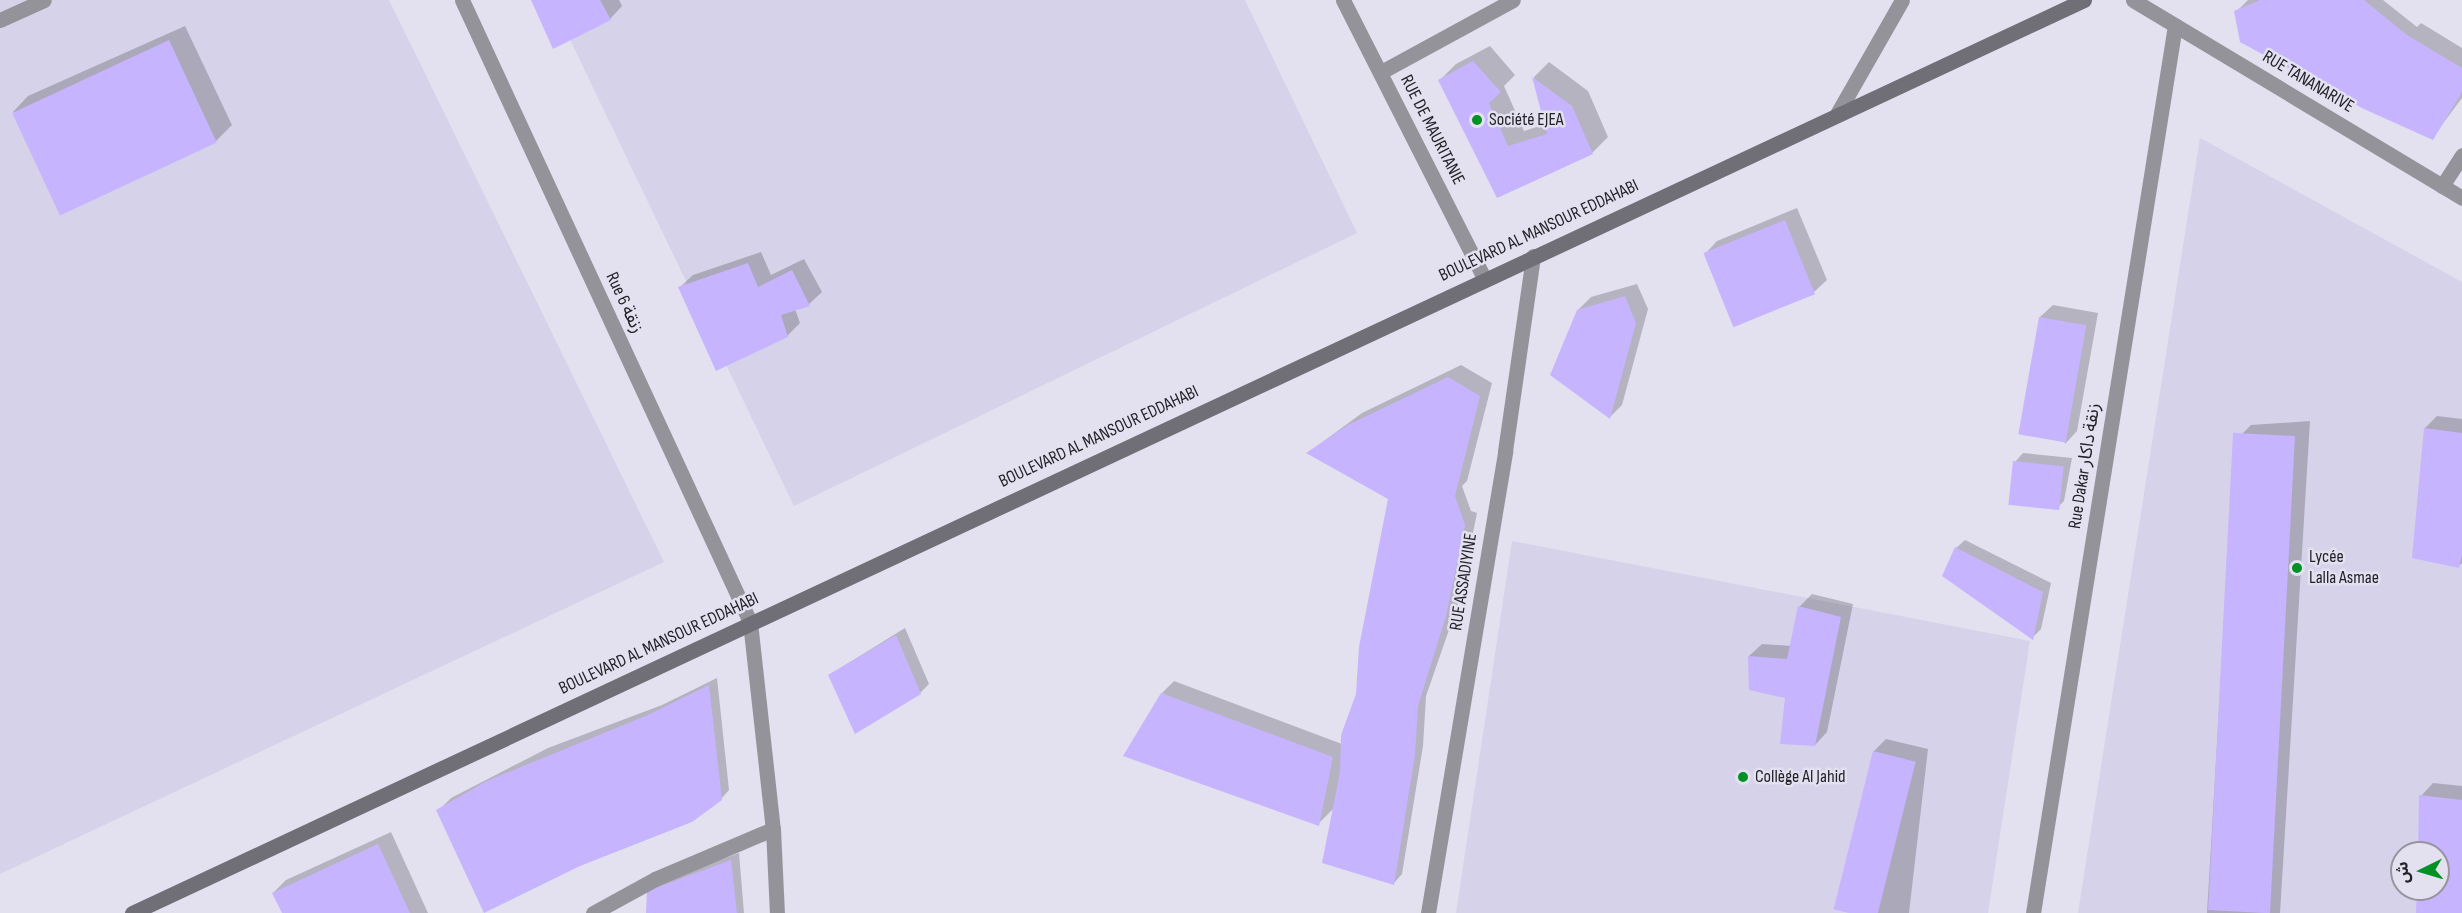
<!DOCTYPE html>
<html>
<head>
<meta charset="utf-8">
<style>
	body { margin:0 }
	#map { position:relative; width:2462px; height:913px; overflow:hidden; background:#e3e0f0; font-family:"Sofia Sans Condensed","Noto Sans Arabic",sans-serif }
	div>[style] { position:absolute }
	.built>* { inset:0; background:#d6d2e9 }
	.shadow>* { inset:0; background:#0003 }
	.building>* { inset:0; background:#c6b4fe; transform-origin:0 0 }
	.service>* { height:15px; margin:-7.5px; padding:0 7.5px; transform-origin:7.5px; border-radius:7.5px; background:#95939a }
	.minor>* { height:15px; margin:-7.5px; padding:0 7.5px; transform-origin:7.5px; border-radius:7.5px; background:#95939a }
	.tertiary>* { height:15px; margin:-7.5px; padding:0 7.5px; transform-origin:7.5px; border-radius:7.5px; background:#95939a }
	.secondary>* { height:15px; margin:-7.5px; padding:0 7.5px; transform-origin:7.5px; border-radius:7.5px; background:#706e77 }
	.dots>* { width:16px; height:16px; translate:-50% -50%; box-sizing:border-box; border:3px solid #e3e0f0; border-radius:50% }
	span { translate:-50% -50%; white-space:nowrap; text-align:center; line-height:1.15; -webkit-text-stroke:5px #e3e0f0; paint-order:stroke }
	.street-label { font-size:18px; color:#242228 }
	.poi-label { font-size:18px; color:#242228 }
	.left { translate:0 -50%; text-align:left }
	.north { position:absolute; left:2390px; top:841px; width:60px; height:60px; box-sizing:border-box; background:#e3e0f0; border:2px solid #9794a0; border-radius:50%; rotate:265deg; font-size:16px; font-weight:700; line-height:24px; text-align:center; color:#242228 }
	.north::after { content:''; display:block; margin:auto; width:21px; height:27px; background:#009125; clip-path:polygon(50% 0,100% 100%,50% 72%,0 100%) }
</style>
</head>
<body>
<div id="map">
	<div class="built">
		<div style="clip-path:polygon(0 0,389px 0,664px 562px,0 874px)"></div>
		<div style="clip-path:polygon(551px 0,1245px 0,1357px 233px,794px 506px)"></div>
		<div style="clip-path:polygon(evenodd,2200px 138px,2462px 282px,2462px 913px,2078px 913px,2200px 138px,2402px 853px,2438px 853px,2438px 889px,2402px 889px,2402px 853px)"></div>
		<div style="clip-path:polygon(1512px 541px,2030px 641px,1988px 913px,1456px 913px)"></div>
	</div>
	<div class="shadow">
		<div style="clip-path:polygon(533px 0,619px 0,622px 6px,610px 19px)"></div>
		<div style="clip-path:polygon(2248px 0,2383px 0,2417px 27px,2421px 23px,2462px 48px,2462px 98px,2432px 138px,2236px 12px)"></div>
		<div style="clip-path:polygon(185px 26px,232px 125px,216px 141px,13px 112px,28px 96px)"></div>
		<div style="clip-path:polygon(1490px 46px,1515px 75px,1504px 86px,1524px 131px,1546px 124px,1534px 77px,1549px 62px,1588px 91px,1608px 137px,1592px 153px,1498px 196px,1440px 80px,1456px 64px)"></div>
		<div style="clip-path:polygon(1797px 208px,1827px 280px,1814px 292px,1738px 324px,1705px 254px,1717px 241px)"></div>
		<div style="clip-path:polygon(761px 252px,771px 275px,804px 259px,822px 292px,809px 304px,795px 309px,800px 323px,787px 336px,680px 287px,693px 275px)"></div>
		<div style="clip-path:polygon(1637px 284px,1648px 309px,1622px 405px,1610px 417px,1578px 310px,1591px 297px)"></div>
		<div style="clip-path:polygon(2053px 305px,2098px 313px,2077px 431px,2065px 444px,2040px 317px)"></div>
		<div style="clip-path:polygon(1461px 365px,1492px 383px,1467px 481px,1462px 486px,1471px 511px,1477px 513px,1459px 601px,1426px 696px,1423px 746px,1402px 874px,1394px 883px,1334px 808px,1318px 824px,1162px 693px,1174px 681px,1342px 744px,1357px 694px,1390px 498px,1309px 452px,1362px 413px)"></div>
		<div style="clip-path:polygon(2437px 416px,2462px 419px,2462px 563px,2458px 566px,2425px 428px)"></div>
		<div style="clip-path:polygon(2310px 421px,2280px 913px,2207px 913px,2235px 441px,2251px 425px)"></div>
		<div style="clip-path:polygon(2023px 453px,2072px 458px,2064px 501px,2055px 510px,2015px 462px)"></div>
		<div style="clip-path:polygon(1965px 540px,2051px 583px,2041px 629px,2032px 638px,1956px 548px)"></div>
		<div style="clip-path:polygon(1812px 594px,1853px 604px,1827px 732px,1815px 745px,1786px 697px,1749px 656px,1762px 644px,1791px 646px,1800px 606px)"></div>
		<div style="clip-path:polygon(905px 628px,929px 684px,920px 693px,829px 675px)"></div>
		<div style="clip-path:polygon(717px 678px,729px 790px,721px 799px,438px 811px,451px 798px,548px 748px,662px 705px)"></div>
		<div style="clip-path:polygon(1886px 739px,1928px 749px,1909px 913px,1853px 913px,1874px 751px)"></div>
		<div style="clip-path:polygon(2433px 783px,2462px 786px,2462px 913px,2417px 913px,2418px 889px,2438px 889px,2438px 853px,2419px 853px,2421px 796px)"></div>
		<div style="clip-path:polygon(391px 832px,428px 913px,283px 913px,273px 893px,286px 880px)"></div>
		<div style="clip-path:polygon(739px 853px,744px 913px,649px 913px,648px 891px,657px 882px)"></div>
	</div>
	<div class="building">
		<div style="clip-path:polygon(531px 0,600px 0,611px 20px,553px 49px)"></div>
		<div style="clip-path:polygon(2260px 0,2364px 0,2407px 35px,2462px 68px,2462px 92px,2433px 140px,2364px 109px,2240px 42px,2234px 11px)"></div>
		<div style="left:169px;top:40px;width:113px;height:173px;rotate:65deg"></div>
		<div style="clip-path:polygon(1473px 61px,1501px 92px,1489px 103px,1508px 146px,1547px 134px,1532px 77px,1572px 106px,1593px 154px,1497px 198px,1438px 80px)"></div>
		<div style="left:1785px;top:220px;width:80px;height:88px;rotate:68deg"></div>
		<div style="clip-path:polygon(748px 263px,758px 287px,792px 270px,810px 306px,781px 315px,788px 337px,716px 371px,678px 287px)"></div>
		<div style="clip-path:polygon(1625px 296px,1636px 323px,1610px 419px,1550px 375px,1577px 310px)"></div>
		<div style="left:2039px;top:317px;width:48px;height:119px;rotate:10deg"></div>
		<div style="clip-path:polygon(1448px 377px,1480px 396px,1455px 496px,1465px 525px,1446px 616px,1418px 706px,1415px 755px,1394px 885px,1322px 863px,1340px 772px,1341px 735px,1356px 694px,1359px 647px,1388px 499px,1306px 453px,1348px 425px)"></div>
		<div style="clip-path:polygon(2424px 428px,2462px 433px,2462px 555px,2459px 568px,2412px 558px)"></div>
		<div style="left:2295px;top:436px;width:478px;height:62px;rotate:93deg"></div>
		<div style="left:2013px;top:461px;width:51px;height:44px;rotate:6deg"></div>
		<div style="clip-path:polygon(1955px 547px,2043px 592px,2033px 640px,1942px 576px)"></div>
		<div style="clip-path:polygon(1798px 606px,1841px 617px,1815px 746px,1780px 744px,1785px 698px,1749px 690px,1748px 656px,1787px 659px)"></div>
		<div style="clip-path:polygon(896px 635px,921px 694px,855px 734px,828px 675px)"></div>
		<div style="clip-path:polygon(709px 685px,722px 800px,692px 822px,580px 866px,484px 913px,436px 810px,487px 781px,648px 715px)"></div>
		<div style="clip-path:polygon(1161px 693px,1333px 757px,1319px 826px,1123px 756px)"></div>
		<div style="left:1873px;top:751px;width:44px;height:163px;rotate:14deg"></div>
		<div style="clip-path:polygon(2419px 795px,2462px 800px,2462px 913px,2416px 913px,2417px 889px,2438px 889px,2438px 853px,2418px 853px)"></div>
		<div style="clip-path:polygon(378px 844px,410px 913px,282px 913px,272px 893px)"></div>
		<div style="clip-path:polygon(731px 860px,737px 913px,646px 913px,647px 891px)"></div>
	</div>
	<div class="service">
		<div style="left:0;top:20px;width:48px;rotate:-24.4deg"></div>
	</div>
	<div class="minor">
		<div style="left:1343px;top:0;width:312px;rotate:63.1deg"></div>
		<div style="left:2133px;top:0;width:384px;rotate:31deg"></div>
		<div style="left:1381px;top:72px;width:150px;rotate:-28.6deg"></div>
		<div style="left:1837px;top:114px;width:131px;rotate:-60.3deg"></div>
		<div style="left:2442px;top:186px;width:37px;rotate:-57deg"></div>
		<div style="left:750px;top:622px;width:208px;rotate:83.7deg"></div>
		<div style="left:773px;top:829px;width:84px;rotate:87.3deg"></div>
		<div style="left:593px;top:913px;width:71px;rotate:-28.7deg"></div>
		<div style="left:655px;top:879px;width:128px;rotate:-23deg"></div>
		<div style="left:1428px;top:913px;width:468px;rotate:-80.5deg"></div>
		<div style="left:1505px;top:451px;width:197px;rotate:-81.8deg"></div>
		<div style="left:2033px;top:913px;width:899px;rotate:-80.91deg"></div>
	</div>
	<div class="tertiary">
		<div style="left:462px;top:0;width:685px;rotate:65.15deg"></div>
	</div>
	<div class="secondary">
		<div style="left:132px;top:913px;width:2155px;rotate:-25.07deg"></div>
	</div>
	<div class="dots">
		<div style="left:1477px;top:120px;background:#009125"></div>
		<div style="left:2297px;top:568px;background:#009125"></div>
		<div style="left:1743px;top:777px;background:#009125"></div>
	</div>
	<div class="street-label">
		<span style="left:2308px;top:82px;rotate:31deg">RUE TANANARIVE</span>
		<span style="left:1432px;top:130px;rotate:63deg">RUE DE MAURITANIE</span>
		<span style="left:1539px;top:231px;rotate:-25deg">BOULEVARD AL MANSOUR EDDAHABI</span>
		<span style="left:624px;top:303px;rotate:65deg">Rue 6 زنقة</span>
		<span style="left:1099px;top:437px;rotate:-25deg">BOULEVARD AL MANSOUR EDDAHABI</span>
		<span style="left:2085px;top:466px;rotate:-81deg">Rue Dakar زنقة داكار</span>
		<span style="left:1464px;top:582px;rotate:-81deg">RUE ASSADIYINE</span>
		<span style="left:659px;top:644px;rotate:-25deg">BOULEVARD AL MANSOUR EDDAHABI</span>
	</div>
	<div class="poi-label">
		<span class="left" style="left:1489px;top:120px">Société EJEA</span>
		<span class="left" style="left:2309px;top:568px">Lycée<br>Lalla Asmae</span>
		<span class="left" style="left:1755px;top:777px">Collège Al Jahid</span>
	</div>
	<div class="north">ش</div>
</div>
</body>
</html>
